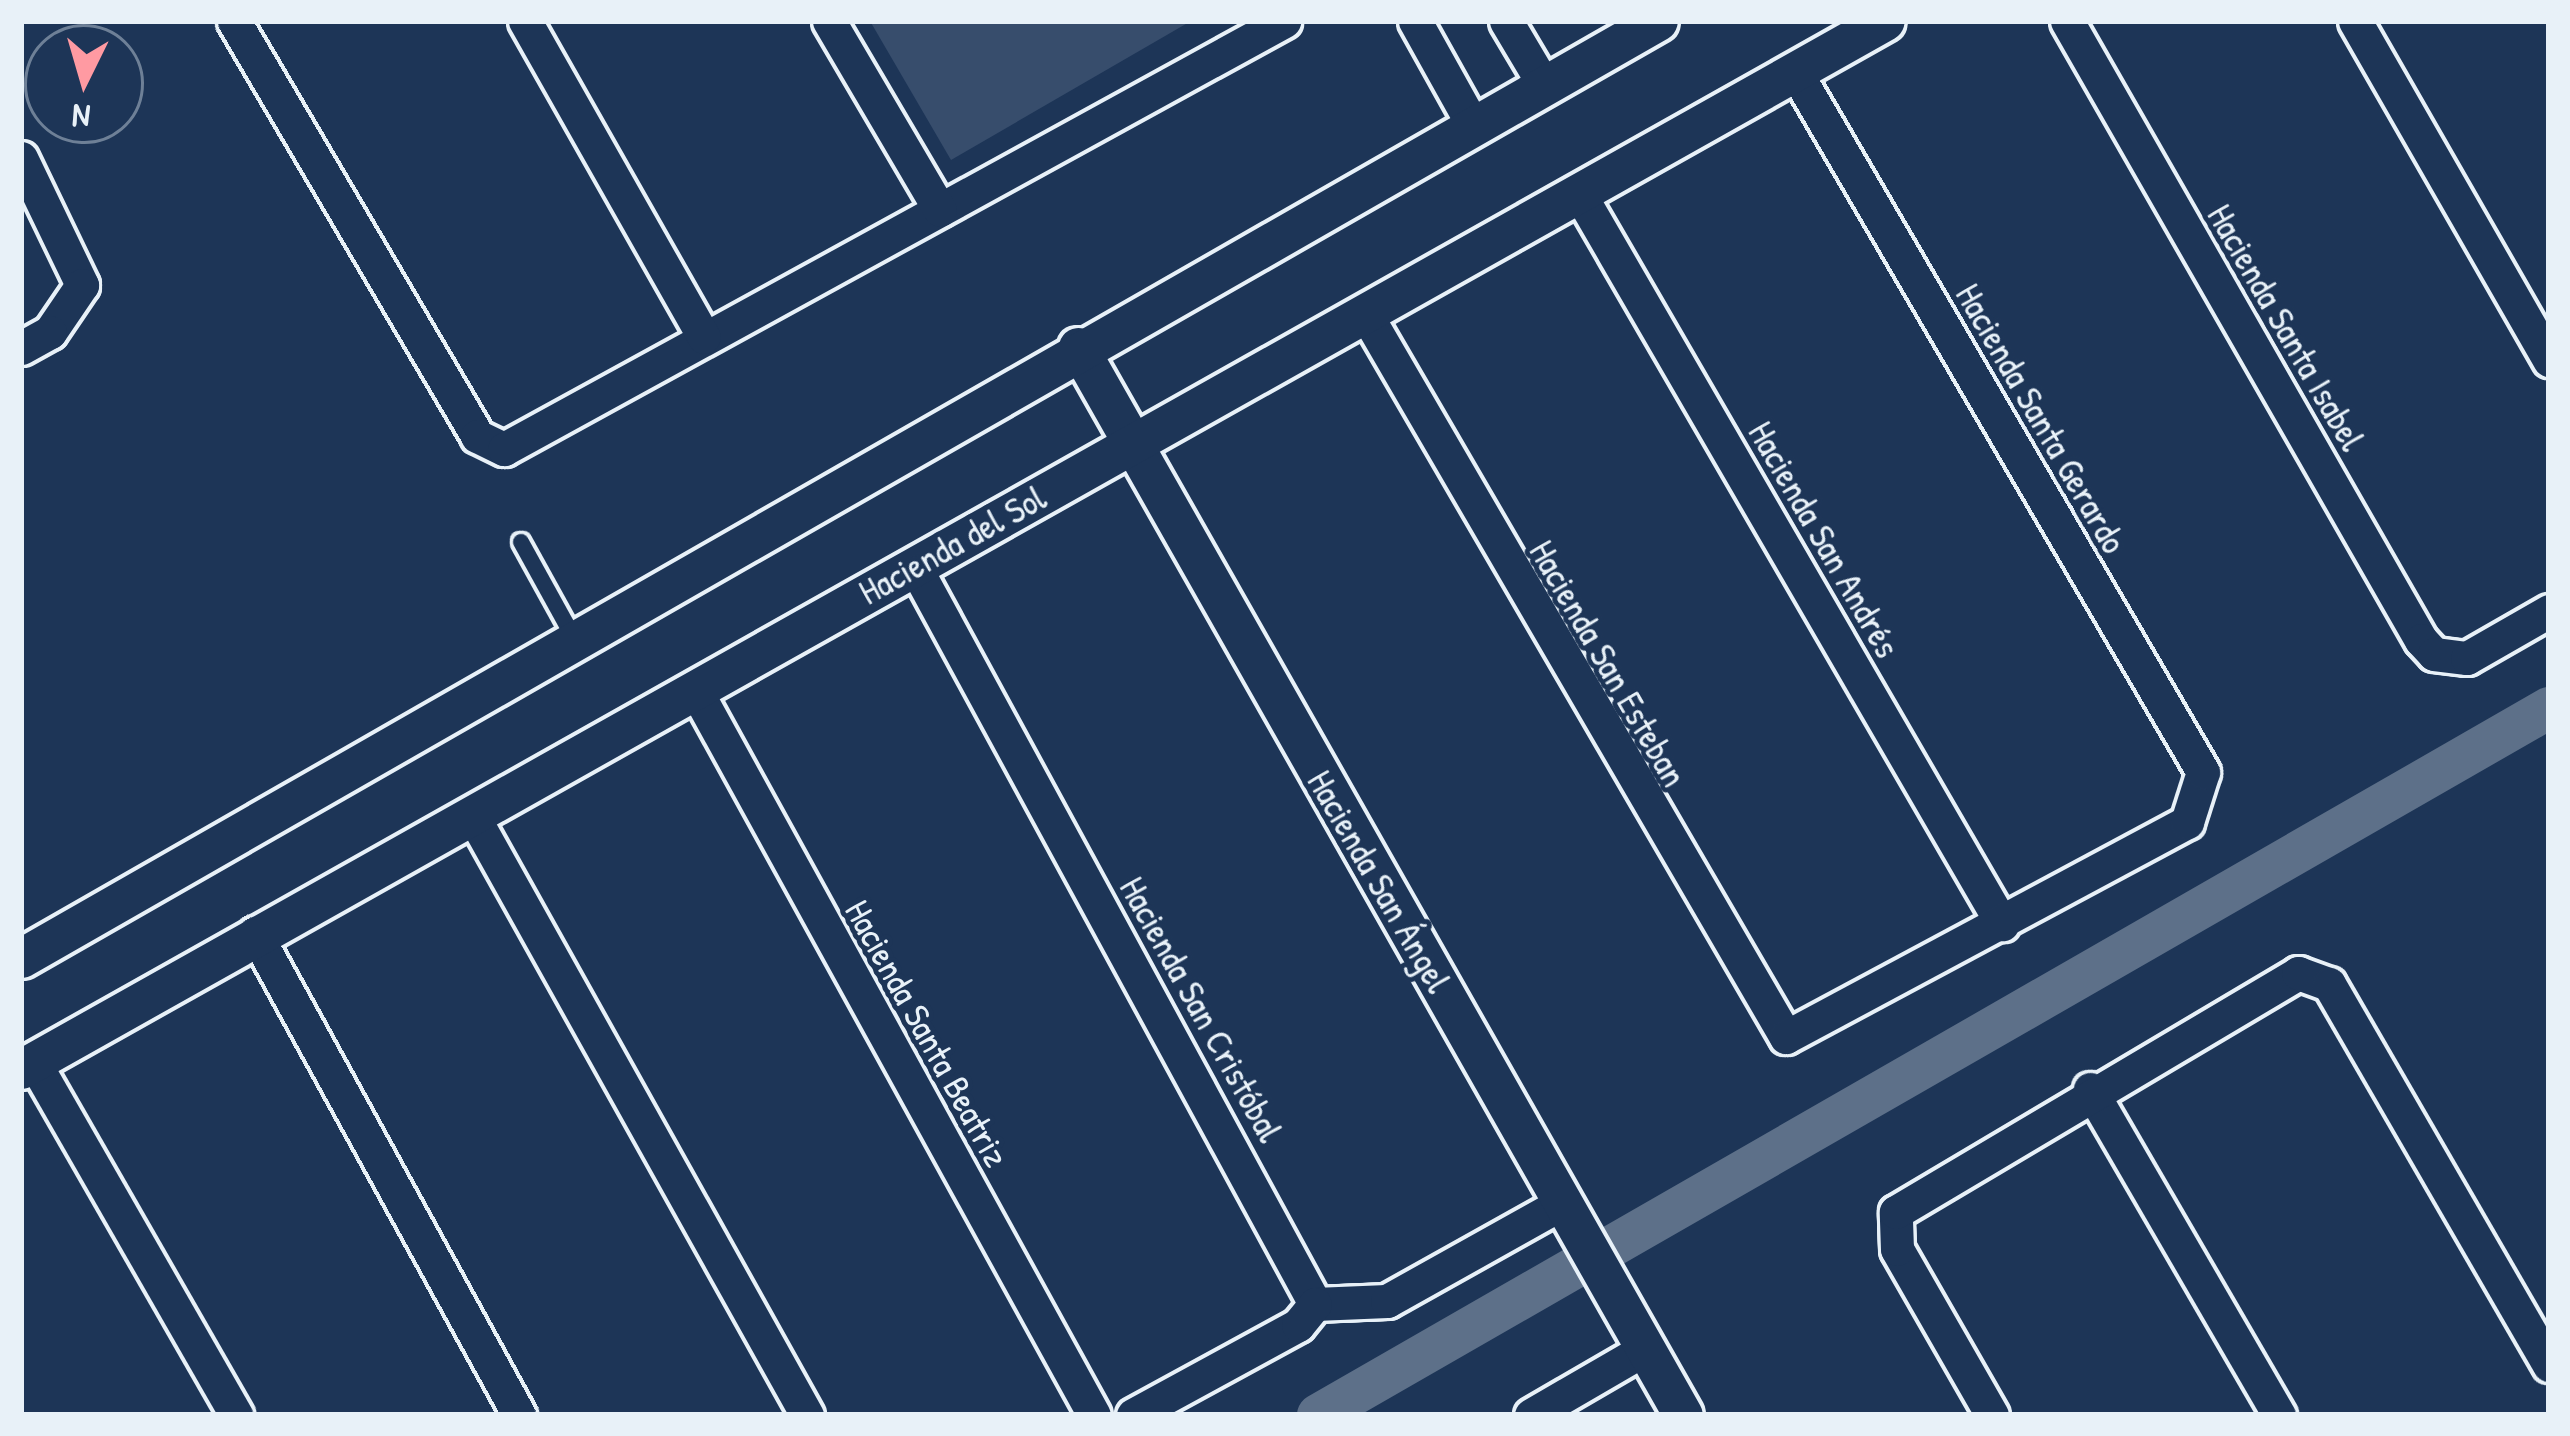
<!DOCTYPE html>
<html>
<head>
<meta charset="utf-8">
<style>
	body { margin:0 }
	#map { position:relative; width:2570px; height:1436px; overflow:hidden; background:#1d3557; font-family:"Patrick Hand",sans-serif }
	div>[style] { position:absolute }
	.green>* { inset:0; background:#374d6c }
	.canal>* { height:42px; margin:-21px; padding:0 21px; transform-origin:21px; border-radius:21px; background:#5d7089 }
	.roads { filter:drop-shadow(3px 0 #e8f1f8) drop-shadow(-3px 0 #e8f1f8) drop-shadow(0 3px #e8f1f8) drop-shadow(0 -3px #e8f1f8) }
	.service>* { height:16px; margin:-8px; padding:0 8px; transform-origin:8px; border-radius:8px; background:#1d3557 }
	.minor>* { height:33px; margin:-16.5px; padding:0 16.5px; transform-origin:16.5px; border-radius:16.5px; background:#1d3557 }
	.tertiary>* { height:39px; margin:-19.5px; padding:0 19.5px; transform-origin:19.5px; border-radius:19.5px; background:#1d3557 }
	span { translate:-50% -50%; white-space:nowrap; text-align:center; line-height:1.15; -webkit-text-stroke:10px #1d3557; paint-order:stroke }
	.street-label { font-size:36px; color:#e8f1f8 }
	.frame { position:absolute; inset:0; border:24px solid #e8f1f8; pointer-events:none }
	.north { position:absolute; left:24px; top:24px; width:120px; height:120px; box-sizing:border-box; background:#1d3557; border:3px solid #6e8097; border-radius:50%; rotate:185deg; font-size:33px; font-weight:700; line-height:48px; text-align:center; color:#e8f1f8 }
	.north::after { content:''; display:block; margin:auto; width:42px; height:54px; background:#ff9aa2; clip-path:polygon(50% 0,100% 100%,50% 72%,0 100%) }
</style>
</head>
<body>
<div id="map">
	<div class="green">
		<div style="clip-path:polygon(870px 21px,1191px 21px,951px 160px)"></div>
	</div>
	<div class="canal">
		<div style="left:1318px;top:1415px;width:1420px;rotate:-29.87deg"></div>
	</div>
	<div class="roads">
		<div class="service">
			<div style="left:521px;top:542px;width:110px;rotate:61.1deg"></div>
		</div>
		<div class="minor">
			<div style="left:234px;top:21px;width:481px;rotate:59.6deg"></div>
			<div style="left:477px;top:436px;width:30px;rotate:26deg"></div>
			<div style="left:504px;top:449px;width:890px;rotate:-28.75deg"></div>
			<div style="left:525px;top:21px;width:363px;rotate:60.5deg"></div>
			<div style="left:829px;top:21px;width:219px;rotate:59.6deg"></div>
			<div style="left:1415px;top:21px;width:119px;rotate:60.9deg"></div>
			<div style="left:1506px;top:21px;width:74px;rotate:59.3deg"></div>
			<div style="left:2067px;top:21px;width:713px;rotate:60.24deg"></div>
			<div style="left:2421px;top:640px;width:19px;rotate:47deg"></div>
			<div style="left:2434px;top:654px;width:33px;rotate:7deg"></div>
			<div style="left:2467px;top:658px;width:95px;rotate:-29.8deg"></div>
			<div style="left:2355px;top:21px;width:391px;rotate:60.2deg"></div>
			<div style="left:21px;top:158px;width:141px;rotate:64.3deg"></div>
			<div style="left:82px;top:285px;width:57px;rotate:124.2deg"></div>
			<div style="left:50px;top:332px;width:33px;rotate:151deg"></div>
			<div style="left:1579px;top:193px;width:845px;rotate:59.94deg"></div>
			<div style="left:1367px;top:316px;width:834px;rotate:59.84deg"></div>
			<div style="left:1786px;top:1037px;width:455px;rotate:-28.2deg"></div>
			<div style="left:2187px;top:822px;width:52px;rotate:-72.3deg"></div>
			<div style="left:2203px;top:772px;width:811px;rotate:-120.2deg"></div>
			<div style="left:914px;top:565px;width:841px;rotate:61.51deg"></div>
			<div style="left:695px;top:689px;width:828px;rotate:61.21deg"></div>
			<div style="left:473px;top:816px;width:686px;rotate:60.86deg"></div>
			<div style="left:255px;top:933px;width:550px;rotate:61.29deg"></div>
			<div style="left:34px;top:1062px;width:407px;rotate:60.2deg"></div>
			<div style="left:2090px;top:1089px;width:377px;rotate:59.9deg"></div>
			<div style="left:1315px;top:1304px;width:72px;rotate:-2.4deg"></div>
			<div style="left:1387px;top:1301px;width:201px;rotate:-29.2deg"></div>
			<div style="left:1133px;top:1415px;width:188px;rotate:-28.6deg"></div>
			<div style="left:1298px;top:1325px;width:27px;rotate:-51deg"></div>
			<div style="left:1531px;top:1415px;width:132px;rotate:-30.1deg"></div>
			<div style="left:1992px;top:1415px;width:191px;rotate:-119.8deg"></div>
			<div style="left:1897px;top:1249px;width:37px;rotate:-92deg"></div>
			<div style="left:1896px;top:1212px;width:468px;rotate:-30.7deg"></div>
			<div style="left:2298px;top:973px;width:33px;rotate:20deg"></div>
			<div style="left:2329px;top:984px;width:440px;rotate:60deg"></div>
		</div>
		<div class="tertiary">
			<div style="left:1078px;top:347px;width:1227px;rotate:60.47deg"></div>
			<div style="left:21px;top:958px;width:1886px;rotate:-29.79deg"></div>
			<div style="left:21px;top:1069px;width:2138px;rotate:-29.35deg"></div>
		</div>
	</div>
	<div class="street-label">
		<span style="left:2287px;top:327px;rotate:60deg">Hacienda Santa Isabel</span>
		<span style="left:2042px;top:418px;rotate:60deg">Hacienda Santa Gerardo</span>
		<span style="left:1825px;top:539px;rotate:60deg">Hacienda San Andrés</span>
		<span style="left:952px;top:544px;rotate:-29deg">Hacienda del Sol</span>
		<span style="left:1609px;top:663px;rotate:60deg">Hacienda San Esteban</span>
		<span style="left:1380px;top:881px;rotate:60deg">Hacienda San Ángel</span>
		<span style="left:1202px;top:1009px;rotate:61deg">Hacienda San Cristóbal</span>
		<span style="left:928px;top:1033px;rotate:61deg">Hacienda Santa Beatriz</span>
	</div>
	<div class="frame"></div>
	<div class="north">N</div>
</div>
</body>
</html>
